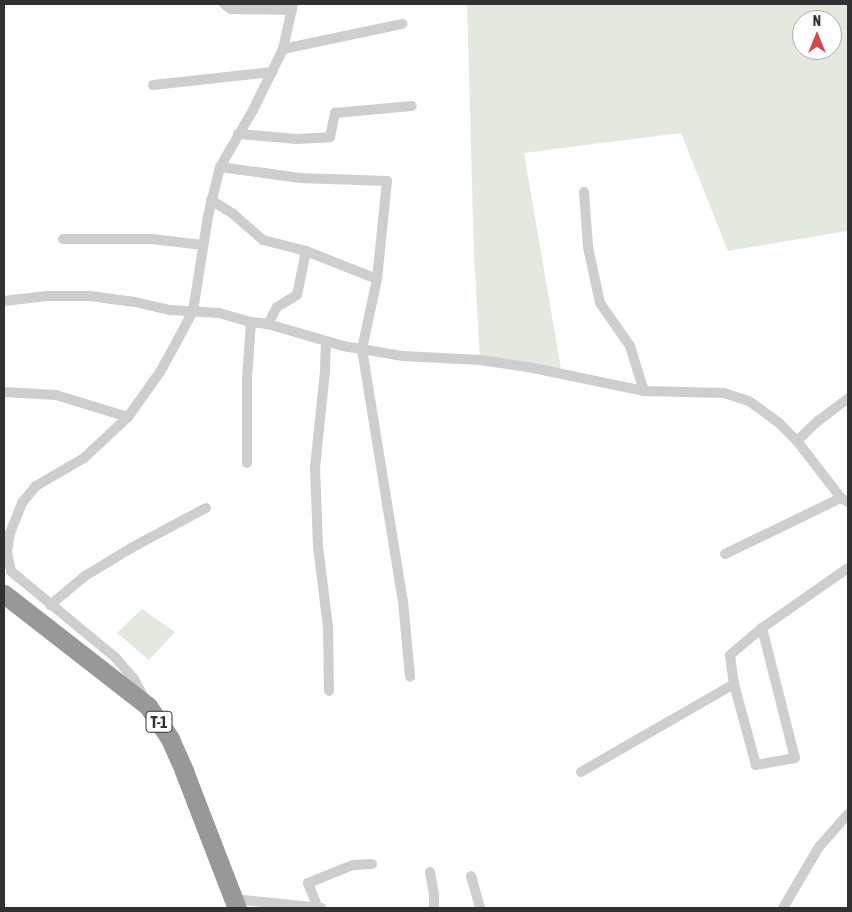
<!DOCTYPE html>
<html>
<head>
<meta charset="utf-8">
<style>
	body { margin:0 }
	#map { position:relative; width:852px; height:912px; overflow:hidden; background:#fff; font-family:"Asap Condensed",sans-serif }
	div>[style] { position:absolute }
	.green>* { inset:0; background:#e3e9de }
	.street>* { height:10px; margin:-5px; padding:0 5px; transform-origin:5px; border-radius:5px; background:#cecece }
	.highway>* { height:19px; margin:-9.5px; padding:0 9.5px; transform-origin:9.5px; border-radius:9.5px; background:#989898 }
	span { translate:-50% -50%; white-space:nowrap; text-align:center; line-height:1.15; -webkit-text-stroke:5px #fff; paint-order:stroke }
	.shield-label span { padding:1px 4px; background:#fff; border:1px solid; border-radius:4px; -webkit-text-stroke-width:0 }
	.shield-label { font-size:16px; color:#313131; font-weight:700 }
	.frame { position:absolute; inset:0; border:5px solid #313131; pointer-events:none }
	.north { position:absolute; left:792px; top:10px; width:50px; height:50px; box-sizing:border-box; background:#fff; border:1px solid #adadad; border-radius:50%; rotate:0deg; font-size:14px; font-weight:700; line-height:20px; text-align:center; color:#313131 }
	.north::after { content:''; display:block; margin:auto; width:18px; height:22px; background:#d4474a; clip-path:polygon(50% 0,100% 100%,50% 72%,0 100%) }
</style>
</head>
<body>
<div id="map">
	<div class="green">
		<div style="clip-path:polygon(evenodd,467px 4px,848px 4px,848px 231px,728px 251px,681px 133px,524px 153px,562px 375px,480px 360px,474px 254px,467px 4px,802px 20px,832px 20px,832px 50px,802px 50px,802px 20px)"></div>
		<div style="clip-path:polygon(142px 609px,175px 632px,149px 660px,117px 633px)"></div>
	</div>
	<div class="street">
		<div style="left:224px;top:4px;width:9px;rotate:36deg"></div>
		<div style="left:231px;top:9px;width:61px;rotate:0.9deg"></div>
		<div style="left:283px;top:49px;width:122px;rotate:-11.9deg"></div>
		<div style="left:153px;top:85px;width:120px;rotate:-6.2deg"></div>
		<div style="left:238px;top:134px;width:59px;rotate:4.8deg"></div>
		<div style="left:297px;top:139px;width:33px;rotate:-3deg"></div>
		<div style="left:330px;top:137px;width:25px;rotate:-78deg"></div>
		<div style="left:335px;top:113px;width:77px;rotate:-5.2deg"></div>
		<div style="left:220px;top:167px;width:81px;rotate:7.8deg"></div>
		<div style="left:300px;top:178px;width:87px;rotate:2deg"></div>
		<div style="left:387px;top:181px;width:99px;rotate:95.8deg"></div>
		<div style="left:584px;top:192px;width:55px;rotate:85.8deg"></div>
		<div style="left:588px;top:247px;width:57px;rotate:77.9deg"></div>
		<div style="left:600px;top:303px;width:52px;rotate:55.1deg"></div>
		<div style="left:630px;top:346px;width:47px;rotate:72.7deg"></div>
		<div style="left:211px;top:200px;width:26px;rotate:32deg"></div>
		<div style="left:233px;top:214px;width:40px;rotate:41deg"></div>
		<div style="left:263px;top:240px;width:44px;rotate:14.3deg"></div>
		<div style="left:306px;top:251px;width:76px;rotate:21.5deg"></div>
		<div style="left:377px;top:279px;width:72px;rotate:102.1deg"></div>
		<div style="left:362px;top:349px;width:255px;rotate:80.8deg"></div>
		<div style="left:403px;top:601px;width:76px;rotate:84.7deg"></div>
		<div style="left:63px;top:239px;width:89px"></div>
		<div style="left:152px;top:239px;width:51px;rotate:6.7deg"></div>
		<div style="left:4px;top:301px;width:43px;rotate:-6.6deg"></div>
		<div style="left:47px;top:296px;width:43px"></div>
		<div style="left:90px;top:296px;width:45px;rotate:7.6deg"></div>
		<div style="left:135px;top:302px;width:37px;rotate:13deg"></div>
		<div style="left:171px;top:310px;width:48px;rotate:3.6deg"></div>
		<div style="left:219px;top:313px;width:33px;rotate:16deg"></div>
		<div style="left:251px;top:322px;width:17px;rotate:7deg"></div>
		<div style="left:268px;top:324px;width:78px;rotate:16.3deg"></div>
		<div style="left:343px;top:346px;width:61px;rotate:9.5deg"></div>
		<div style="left:403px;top:356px;width:77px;rotate:3deg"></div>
		<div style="left:480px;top:360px;width:49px;rotate:8.3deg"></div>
		<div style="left:528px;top:367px;width:118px;rotate:11.7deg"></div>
		<div style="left:644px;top:391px;width:80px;rotate:1.4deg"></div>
		<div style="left:724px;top:393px;width:26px;rotate:18deg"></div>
		<div style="left:749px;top:401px;width:37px;rotate:36deg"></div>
		<div style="left:779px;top:423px;width:25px;rotate:45deg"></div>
		<div style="left:797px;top:441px;width:72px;rotate:52.3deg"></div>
		<div style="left:841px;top:498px;width:8px;rotate:30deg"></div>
		<div style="left:268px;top:324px;width:19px;rotate:-62deg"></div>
		<div style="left:277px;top:307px;width:23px;rotate:-31deg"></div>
		<div style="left:297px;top:295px;width:45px;rotate:-78.4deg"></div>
		<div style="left:326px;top:341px;width:30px;rotate:92deg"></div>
		<div style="left:325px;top:371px;width:97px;rotate:95.9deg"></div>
		<div style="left:315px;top:467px;width:79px;rotate:87.8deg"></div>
		<div style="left:318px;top:546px;width:82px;rotate:83deg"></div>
		<div style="left:328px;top:627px;width:64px;rotate:89.1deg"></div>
		<div style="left:4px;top:392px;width:52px;rotate:3.3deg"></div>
		<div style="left:56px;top:395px;width:75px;rotate:17deg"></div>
		<div style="left:797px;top:441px;width:29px;rotate:-44deg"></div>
		<div style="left:818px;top:421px;width:38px;rotate:-37deg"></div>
		<div style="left:247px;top:463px;width:84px;rotate:-90deg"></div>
		<div style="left:247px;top:379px;width:57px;rotate:-86deg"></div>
		<div style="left:725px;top:554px;width:129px;rotate:-25.8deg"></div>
		<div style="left:50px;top:605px;width:45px;rotate:-39.6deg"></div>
		<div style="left:85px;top:576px;width:54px;rotate:-31.3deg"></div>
		<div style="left:131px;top:548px;width:85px;rotate:-28.1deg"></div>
		<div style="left:762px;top:628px;width:134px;rotate:75.8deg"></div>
		<div style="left:795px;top:758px;width:40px;rotate:170deg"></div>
		<div style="left:756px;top:765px;width:84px;rotate:-105.2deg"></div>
		<div style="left:734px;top:684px;width:29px;rotate:-98deg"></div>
		<div style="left:730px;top:655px;width:42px;rotate:-40.2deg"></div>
		<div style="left:762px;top:628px;width:105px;rotate:-34.9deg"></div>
		<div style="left:143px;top:696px;width:19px;rotate:-118deg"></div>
		<div style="left:134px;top:679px;width:28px;rotate:-131deg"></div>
		<div style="left:116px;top:658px;width:136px;rotate:-140.4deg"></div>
		<div style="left:11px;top:571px;width:19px;rotate:-102deg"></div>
		<div style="left:7px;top:552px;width:19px;rotate:-81deg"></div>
		<div style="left:10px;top:533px;width:32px;rotate:-68deg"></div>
		<div style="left:22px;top:503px;width:22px;rotate:-51deg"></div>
		<div style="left:36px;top:486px;width:56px;rotate:-30.3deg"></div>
		<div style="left:84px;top:458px;width:60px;rotate:-43deg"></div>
		<div style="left:128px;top:417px;width:55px;rotate:-54.6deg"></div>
		<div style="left:160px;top:372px;width:33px;rotate:-61deg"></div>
		<div style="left:176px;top:343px;width:36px;rotate:-62deg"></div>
		<div style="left:193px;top:311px;width:96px;rotate:-81deg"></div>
		<div style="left:208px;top:216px;width:50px;rotate:-76.2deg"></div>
		<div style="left:220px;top:167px;width:66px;rotate:-59.9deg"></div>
		<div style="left:253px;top:110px;width:68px;rotate:-63.8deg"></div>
		<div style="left:283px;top:49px;width:46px;rotate:-77.5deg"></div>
		<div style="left:581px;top:772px;width:177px;rotate:-29.9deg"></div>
		<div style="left:430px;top:872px;width:22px;rotate:80deg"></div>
		<div style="left:434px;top:894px;width:14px;rotate:90deg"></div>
		<div style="left:471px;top:876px;width:33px;rotate:74deg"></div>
		<div style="left:233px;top:899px;width:89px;rotate:5.8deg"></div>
		<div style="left:318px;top:908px;width:27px;rotate:-112deg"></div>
		<div style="left:308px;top:883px;width:48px;rotate:-21.8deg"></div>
		<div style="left:353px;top:865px;width:19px;rotate:-3deg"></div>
		<div style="left:783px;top:908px;width:71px;rotate:-59.5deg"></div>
		<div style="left:819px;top:847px;width:44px;rotate:-48.7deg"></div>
	</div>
	<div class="highway">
		<div style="left:4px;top:594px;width:182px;rotate:37.9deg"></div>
		<div style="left:148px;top:706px;width:40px;rotate:56deg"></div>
		<div style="left:170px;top:739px;width:35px;rotate:66deg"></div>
		<div style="left:184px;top:771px;width:147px;rotate:68.9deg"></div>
	</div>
	<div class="shield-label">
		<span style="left:159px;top:722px">T-1</span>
	</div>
	<div class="frame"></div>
	<div class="north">N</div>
</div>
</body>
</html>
